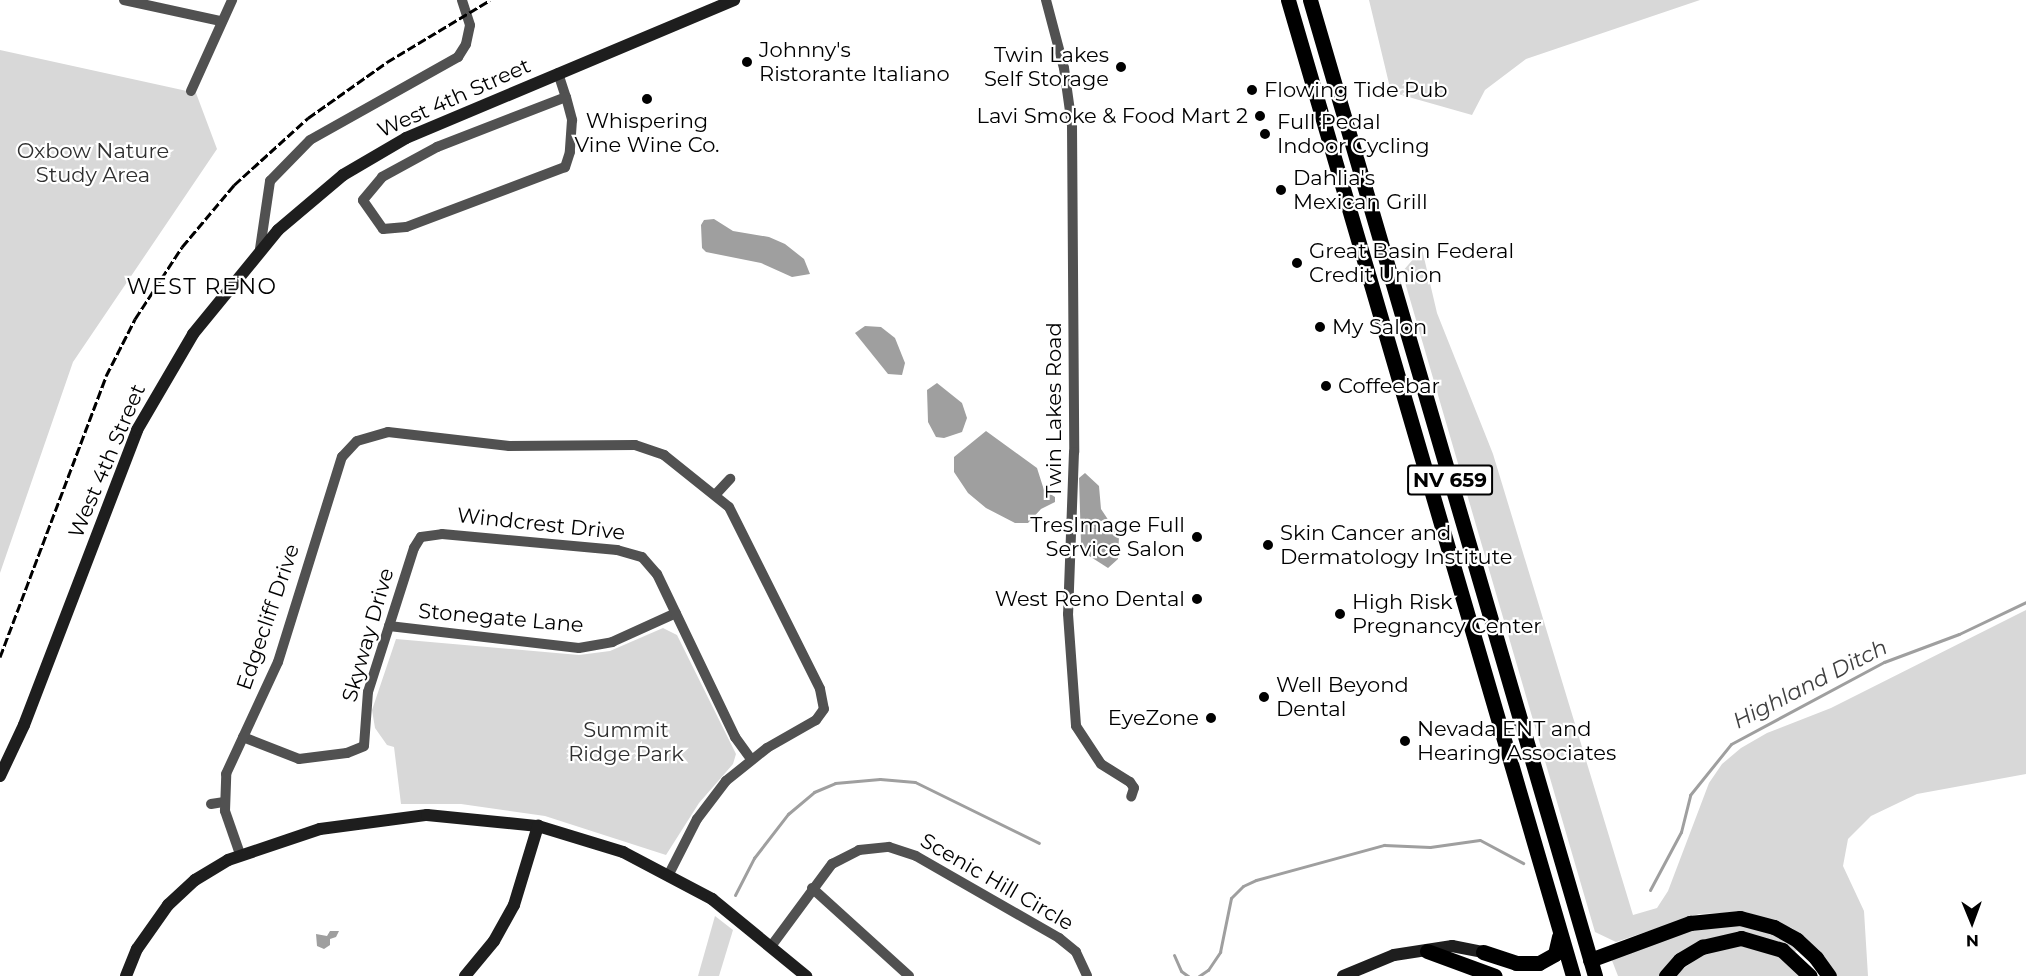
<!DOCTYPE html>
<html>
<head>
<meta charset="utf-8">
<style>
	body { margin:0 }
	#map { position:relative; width:2026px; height:976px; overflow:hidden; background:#fff; font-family:Montserrat,sans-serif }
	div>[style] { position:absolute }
	.green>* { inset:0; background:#d8d8d8 }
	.water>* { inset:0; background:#9f9f9f }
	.stream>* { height:3px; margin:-1.5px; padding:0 1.5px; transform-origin:1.5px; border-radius:1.5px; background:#9f9f9f }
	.street>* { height:10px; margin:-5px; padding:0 5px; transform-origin:5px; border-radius:5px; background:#515151 }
	.secondary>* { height:12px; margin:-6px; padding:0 6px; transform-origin:6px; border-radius:6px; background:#1e1e1e }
	.primary>* { height:15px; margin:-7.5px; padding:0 7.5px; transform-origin:7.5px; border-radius:7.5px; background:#000 }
	.rail>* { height:3px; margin-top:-1.5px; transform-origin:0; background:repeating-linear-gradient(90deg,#000 0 9px,transparent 0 12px) }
	.dots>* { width:16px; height:16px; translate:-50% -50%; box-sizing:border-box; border:3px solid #fff; border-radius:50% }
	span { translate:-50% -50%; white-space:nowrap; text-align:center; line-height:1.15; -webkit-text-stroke:4.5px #fff; paint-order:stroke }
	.shield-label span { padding:2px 4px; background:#fff; border:2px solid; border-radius:4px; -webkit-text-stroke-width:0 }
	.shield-label { font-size:20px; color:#000; font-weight:700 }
	.poi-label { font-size:21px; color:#000 }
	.left { translate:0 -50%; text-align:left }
	.right { translate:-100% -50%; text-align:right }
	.street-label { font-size:21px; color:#000 }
	.park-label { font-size:21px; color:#2f2f2f }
	.neighbourhood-label { font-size:22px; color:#000; letter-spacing:1.5px }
	.water-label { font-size:22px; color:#404040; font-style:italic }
	.north { position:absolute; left:1942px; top:892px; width:60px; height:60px; -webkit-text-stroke:4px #fff; paint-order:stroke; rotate:179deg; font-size:16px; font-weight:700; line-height:24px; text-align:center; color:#000 }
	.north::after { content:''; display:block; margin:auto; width:21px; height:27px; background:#000; clip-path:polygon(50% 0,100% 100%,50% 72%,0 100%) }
</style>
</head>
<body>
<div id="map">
	<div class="green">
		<div style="clip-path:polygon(1369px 0,1700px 0,1526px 59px,1485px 90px,1472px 115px,1391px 92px)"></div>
		<div style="clip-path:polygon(0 50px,196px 93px,217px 149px,73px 362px,0 573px)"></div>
		<div style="clip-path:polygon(1422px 249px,1437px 313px,1493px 454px,1633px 915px,1657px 908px,1668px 891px,1709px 783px,1722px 764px,1741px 748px,1767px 733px,1831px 708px,2026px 610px,2026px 774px,1917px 794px,1871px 816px,1848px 839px,1843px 866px,1864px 911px,1868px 976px,1837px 976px,1819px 950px,1792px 928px,1746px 912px,1699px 914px,1616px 942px,1595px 932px,1402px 272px)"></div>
		<div style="clip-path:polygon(663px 628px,677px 635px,736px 754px,733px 764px,699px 803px,666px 855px,545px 816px,461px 804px,401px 804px,394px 747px,387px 745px,375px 728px,372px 710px,396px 639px,579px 655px,610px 651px)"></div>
		<div style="clip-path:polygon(715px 916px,733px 930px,719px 976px,698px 976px)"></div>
		<div style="clip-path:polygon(1709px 924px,1762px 927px,1799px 948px,1794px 953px,1743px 934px,1661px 976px,1618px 976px,1611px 958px)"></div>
		<div style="clip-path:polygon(1737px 945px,1776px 955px,1802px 976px,1675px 976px,1700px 955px)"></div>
	</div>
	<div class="water">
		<div style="clip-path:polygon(714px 219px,733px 231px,769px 237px,785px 244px,804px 259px,810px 274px,792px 277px,761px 263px,706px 252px,702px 248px,701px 225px,704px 220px)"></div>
		<div style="clip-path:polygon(865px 326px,881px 327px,895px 338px,905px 363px,902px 375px,888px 374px,855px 333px)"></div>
		<div style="clip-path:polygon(937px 383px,962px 403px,967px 418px,962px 432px,944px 438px,936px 437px,928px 422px,927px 390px)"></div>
		<div style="clip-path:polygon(986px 431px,1037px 468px,1044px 490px,1055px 497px,1055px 502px,1041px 509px,1028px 523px,1015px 523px,986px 508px,968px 493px,954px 472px,954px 457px)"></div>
		<div style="clip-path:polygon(1085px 473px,1099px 486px,1101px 509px,1119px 536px,1118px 559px,1108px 568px,1083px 552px,1081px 544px,1079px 478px)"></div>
		<div style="clip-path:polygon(330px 931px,339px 931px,336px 937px,330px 939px,330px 945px,324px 949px,317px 946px,316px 934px,327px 936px)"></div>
	</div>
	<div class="stream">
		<div style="left:1650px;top:890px;width:66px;rotate:-61.9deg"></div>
		<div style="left:1681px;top:832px;width:38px;rotate:-76deg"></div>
		<div style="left:1690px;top:795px;width:65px;rotate:-51.2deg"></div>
		<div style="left:1731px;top:744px;width:174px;rotate:-28.2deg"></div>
		<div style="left:1884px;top:662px;width:80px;rotate:-20.5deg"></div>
		<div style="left:1959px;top:634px;width:74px;rotate:-25.5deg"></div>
		<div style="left:735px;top:895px;width:42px;rotate:-62.8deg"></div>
		<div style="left:754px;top:858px;width:56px;rotate:-52.3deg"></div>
		<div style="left:788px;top:814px;width:34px;rotate:-40deg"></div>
		<div style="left:814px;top:792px;width:23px;rotate:-23deg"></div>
		<div style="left:835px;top:783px;width:45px;rotate:-5.1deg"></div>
		<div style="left:880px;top:779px;width:35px;rotate:5deg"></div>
		<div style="left:915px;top:782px;width:138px;rotate:26.2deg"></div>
		<div style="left:1174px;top:955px;width:17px;rotate:66deg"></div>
		<div style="left:1181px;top:971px;width:9px;rotate:36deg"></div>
		<div style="left:1199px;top:976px;width:11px;rotate:-34deg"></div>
		<div style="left:1208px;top:970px;width:22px;rotate:-56deg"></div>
		<div style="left:1220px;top:952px;width:55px;rotate:-78.5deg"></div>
		<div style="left:1231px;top:898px;width:17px;rotate:-45deg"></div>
		<div style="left:1243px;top:886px;width:14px;rotate:-25deg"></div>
		<div style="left:1256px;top:880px;width:133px;rotate:-15.3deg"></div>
		<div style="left:1384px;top:845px;width:46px;rotate:2.5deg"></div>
		<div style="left:1430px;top:847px;width:50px;rotate:-8deg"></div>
		<div style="left:1480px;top:840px;width:49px;rotate:28.1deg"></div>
	</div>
	<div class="street">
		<div style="left:124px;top:0;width:98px;rotate:12.3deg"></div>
		<div style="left:1046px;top:0;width:70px;rotate:75.2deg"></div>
		<div style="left:1064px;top:68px;width:59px;rotate:82.1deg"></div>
		<div style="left:1072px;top:126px;width:326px;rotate:89.6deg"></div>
		<div style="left:1074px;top:452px;width:162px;rotate:92.1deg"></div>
		<div style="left:1068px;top:614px;width:112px;rotate:85.9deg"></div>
		<div style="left:1076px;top:726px;width:45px;rotate:56.7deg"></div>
		<div style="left:1101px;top:764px;width:34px;rotate:32deg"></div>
		<div style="left:1130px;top:782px;width:7px;rotate:56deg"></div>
		<div style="left:1134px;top:788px;width:9px;rotate:108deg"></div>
		<div style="left:558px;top:73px;width:25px;rotate:72deg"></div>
		<div style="left:566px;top:97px;width:24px;rotate:75deg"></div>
		<div style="left:572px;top:120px;width:32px;rotate:94deg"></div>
		<div style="left:570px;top:152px;width:16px;rotate:108deg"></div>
		<div style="left:565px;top:167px;width:170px;rotate:159.3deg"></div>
		<div style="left:406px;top:227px;width:23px;rotate:175deg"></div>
		<div style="left:383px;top:229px;width:35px;rotate:-125deg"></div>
		<div style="left:363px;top:200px;width:30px;rotate:-50deg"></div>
		<div style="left:382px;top:177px;width:63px;rotate:-28.6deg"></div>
		<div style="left:437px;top:147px;width:138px;rotate:-21.2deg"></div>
		<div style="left:191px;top:91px;width:100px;rotate:-65.7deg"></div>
		<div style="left:260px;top:249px;width:69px;rotate:-81.6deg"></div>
		<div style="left:270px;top:181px;width:57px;rotate:-45.7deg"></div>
		<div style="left:310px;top:140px;width:170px;rotate:-29.3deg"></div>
		<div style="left:458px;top:57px;width:15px;rotate:-58deg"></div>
		<div style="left:466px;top:44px;width:19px;rotate:-78deg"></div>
		<div style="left:470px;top:25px;width:26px;rotate:-108deg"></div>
		<div style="left:716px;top:494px;width:21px;rotate:-47deg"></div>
		<div style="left:389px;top:626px;width:191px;rotate:6.6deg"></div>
		<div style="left:579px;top:648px;width:34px;rotate:-10deg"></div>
		<div style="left:612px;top:642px;width:70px;rotate:-24.4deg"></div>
		<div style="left:243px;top:737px;width:60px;rotate:21.4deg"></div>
		<div style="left:299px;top:759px;width:48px;rotate:-7.1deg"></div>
		<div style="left:347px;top:753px;width:18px;rotate:-22deg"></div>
		<div style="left:364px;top:746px;width:54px;rotate:-85.8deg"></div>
		<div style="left:368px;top:692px;width:151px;rotate:-72.3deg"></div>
		<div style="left:414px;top:548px;width:13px;rotate:-58deg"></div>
		<div style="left:421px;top:537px;width:21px;rotate:-8deg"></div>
		<div style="left:442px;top:534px;width:176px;rotate:5.2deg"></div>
		<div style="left:617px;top:550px;width:26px;rotate:16deg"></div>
		<div style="left:642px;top:557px;width:23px;rotate:49deg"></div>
		<div style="left:657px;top:574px;width:181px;rotate:64.4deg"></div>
		<div style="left:735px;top:737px;width:27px;rotate:54deg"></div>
		<div style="left:211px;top:804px;width:12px;rotate:-9deg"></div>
		<div style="left:240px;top:854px;width:46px;rotate:-109.2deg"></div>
		<div style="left:225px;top:811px;width:37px;rotate:-88deg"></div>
		<div style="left:226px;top:774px;width:123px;rotate:-65.1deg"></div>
		<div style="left:278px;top:662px;width:215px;rotate:-72.7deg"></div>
		<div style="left:342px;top:457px;width:22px;rotate:-47deg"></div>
		<div style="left:357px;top:441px;width:32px;rotate:-16deg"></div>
		<div style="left:388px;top:432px;width:122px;rotate:6.6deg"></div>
		<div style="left:509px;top:446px;width:126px;rotate:-0.5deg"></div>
		<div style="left:635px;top:445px;width:31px;rotate:19deg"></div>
		<div style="left:664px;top:455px;width:83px;rotate:38.7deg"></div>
		<div style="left:729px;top:507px;width:203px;rotate:63.4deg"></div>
		<div style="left:820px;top:689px;width:20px;rotate:79deg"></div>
		<div style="left:824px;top:709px;width:14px;rotate:126deg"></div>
		<div style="left:816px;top:720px;width:56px;rotate:150.3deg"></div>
		<div style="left:767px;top:748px;width:53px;rotate:141.2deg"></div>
		<div style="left:726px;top:781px;width:48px;rotate:127.3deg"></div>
		<div style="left:697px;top:819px;width:62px;rotate:117deg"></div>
		<div style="left:812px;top:888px;width:131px;rotate:42.2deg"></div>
		<div style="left:772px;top:945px;width:101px;rotate:-53.5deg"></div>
		<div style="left:832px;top:864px;width:30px;rotate:-27deg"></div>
		<div style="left:859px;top:850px;width:30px;rotate:-6deg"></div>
		<div style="left:889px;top:847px;width:28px;rotate:18deg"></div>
		<div style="left:916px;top:856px;width:165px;rotate:29.8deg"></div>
		<div style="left:1059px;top:938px;width:22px;rotate:39deg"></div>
		<div style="left:1076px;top:952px;width:26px;rotate:65deg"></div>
	</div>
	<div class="secondary">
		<div style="left:0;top:776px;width:56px;rotate:-64.8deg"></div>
		<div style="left:24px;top:725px;width:316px;rotate:-69deg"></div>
		<div style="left:137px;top:430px;width:111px;rotate:-59.7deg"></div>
		<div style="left:193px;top:334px;width:134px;rotate:-50.7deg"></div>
		<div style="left:278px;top:230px;width:85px;rotate:-40.2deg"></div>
		<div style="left:343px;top:175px;width:73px;rotate:-30.4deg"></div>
		<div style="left:406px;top:138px;width:356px;rotate:-22.8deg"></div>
		<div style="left:126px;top:976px;width:29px;rotate:-68deg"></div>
		<div style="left:137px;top:949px;width:54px;rotate:-54.8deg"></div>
		<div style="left:168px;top:905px;width:37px;rotate:-43deg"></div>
		<div style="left:195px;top:880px;width:39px;rotate:-31deg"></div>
		<div style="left:228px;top:860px;width:97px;rotate:-18.6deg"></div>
		<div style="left:320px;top:829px;width:108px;rotate:-7.5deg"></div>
		<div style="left:427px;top:815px;width:112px;rotate:5.7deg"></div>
		<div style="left:538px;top:826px;width:89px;rotate:17deg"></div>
		<div style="left:623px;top:852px;width:101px;rotate:27.8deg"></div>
		<div style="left:712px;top:899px;width:122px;rotate:39.3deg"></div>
		<div style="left:465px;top:976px;width:45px;rotate:-50.4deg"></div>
		<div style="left:494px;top:941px;width:41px;rotate:-60.9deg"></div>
		<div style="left:514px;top:905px;width:83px;rotate:-73.1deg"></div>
		<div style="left:1343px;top:976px;width:55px;rotate:-22.4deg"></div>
		<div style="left:1394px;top:955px;width:59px;rotate:-8.8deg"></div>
		<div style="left:1452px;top:946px;width:32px;rotate:11deg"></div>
	</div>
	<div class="primary">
		<div style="left:1288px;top:0;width:1017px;rotate:73.72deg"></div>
		<div style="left:1310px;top:0;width:1017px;rotate:73.72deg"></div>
		<div style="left:1427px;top:951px;width:72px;rotate:20.2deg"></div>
		<div style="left:1483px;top:952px;width:35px;rotate:18deg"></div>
		<div style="left:1516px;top:963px;width:23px"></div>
		<div style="left:1539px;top:963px;width:18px;rotate:-29deg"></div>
		<div style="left:1555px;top:954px;width:18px;rotate:-77deg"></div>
		<div style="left:1590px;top:960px;width:107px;rotate:-20.3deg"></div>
		<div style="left:1690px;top:923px;width:50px;rotate:-5.7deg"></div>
		<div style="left:1740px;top:918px;width:35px;rotate:15deg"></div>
		<div style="left:1774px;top:927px;width:26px;rotate:29deg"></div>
		<div style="left:1797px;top:940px;width:26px;rotate:43deg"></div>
		<div style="left:1816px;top:958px;width:22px;rotate:54deg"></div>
		<div style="left:1666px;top:976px;width:21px;rotate:-49deg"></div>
		<div style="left:1680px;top:960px;width:26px;rotate:-31deg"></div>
		<div style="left:1702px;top:947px;width:40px;rotate:-13deg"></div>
		<div style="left:1741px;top:938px;width:43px;rotate:16.3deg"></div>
		<div style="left:1782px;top:950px;width:38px;rotate:43deg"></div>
	</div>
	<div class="rail">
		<div style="left:0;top:657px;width:300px;rotate:-69.3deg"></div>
		<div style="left:106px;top:376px;width:64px;rotate:-63deg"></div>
		<div style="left:135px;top:319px;width:86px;rotate:-56.9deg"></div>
		<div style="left:182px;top:247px;width:81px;rotate:-50deg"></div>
		<div style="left:234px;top:185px;width:100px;rotate:-42.2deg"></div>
		<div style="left:308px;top:118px;width:97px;rotate:-35.3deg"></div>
		<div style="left:387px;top:62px;width:120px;rotate:-31deg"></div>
	</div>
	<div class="dots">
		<div style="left:747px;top:62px;background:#000"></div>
		<div style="left:1121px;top:67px;background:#000"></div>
		<div style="left:1252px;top:90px;background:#000"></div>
		<div style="left:647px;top:99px;background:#000"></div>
		<div style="left:1260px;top:116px;background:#000"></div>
		<div style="left:1265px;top:134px;background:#000"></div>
		<div style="left:1281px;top:190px;background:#000"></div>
		<div style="left:1297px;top:263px;background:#000"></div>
		<div style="left:1320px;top:327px;background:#000"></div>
		<div style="left:1326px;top:386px;background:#000"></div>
		<div style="left:1197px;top:537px;background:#000"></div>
		<div style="left:1268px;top:545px;background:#000"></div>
		<div style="left:1197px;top:599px;background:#000"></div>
		<div style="left:1340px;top:614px;background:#000"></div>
		<div style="left:1264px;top:697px;background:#000"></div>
		<div style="left:1211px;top:718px;background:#000"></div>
		<div style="left:1405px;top:741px;background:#000"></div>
	</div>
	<div class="shield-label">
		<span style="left:1450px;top:480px">NV 659</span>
	</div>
	<div class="poi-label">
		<span class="left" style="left:759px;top:62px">Johnny's<br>Ristorante Italiano</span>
		<span class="right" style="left:1109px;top:67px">Twin Lakes<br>Self Storage</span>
		<span class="left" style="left:1264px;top:90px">Flowing Tide Pub</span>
		<span class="right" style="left:1248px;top:116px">Lavi Smoke &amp; Food Mart 2</span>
		<span style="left:647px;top:133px">Whispering<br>Vine Wine Co.</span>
		<span class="left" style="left:1277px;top:134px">Full Pedal<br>Indoor Cycling</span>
		<span class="left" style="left:1293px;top:190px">Dahlia's<br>Mexican Grill</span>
		<span class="left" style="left:1309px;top:263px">Great Basin Federal<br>Credit Union</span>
		<span class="left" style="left:1332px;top:327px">My Salon</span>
		<span class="left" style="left:1338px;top:386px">Coffeebar</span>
		<span class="right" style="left:1185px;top:537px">TresImage Full<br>Service Salon</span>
		<span class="left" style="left:1280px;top:545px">Skin Cancer and<br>Dermatology Institute</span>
		<span class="right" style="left:1185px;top:599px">West Reno Dental</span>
		<span class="left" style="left:1352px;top:614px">High Risk<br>Pregnancy Center</span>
		<span class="left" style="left:1276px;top:697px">Well Beyond<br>Dental</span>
		<span class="right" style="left:1199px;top:718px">EyeZone</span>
		<span class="left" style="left:1417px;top:741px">Nevada ENT and<br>Hearing Associates</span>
	</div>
	<div class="street-label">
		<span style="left:454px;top:98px;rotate:-24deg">West 4th Street</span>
		<span style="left:1054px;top:410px;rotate:-90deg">Twin Lakes Road</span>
		<span style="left:107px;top:461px;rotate:-67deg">West 4th Street</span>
		<span style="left:541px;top:524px;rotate:6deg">Windcrest Drive</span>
		<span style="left:268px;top:617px;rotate:-71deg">Edgecliff Drive</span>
		<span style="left:501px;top:618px;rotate:5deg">Stonegate Lane</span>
		<span style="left:368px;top:635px;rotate:-74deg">Skyway Drive</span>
		<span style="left:997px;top:882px;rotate:30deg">Scenic Hill Circle</span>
	</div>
	<div class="park-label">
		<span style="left:93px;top:163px">Oxbow Nature<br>Study Area</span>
		<span style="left:626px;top:742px">Summit<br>Ridge Park</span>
	</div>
	<div class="neighbourhood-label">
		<span style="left:202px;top:287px">WEST RENO</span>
	</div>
	<div class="water-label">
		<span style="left:1810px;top:684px;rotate:-27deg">Highland Ditch</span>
	</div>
	<div class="north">N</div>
</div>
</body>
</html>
